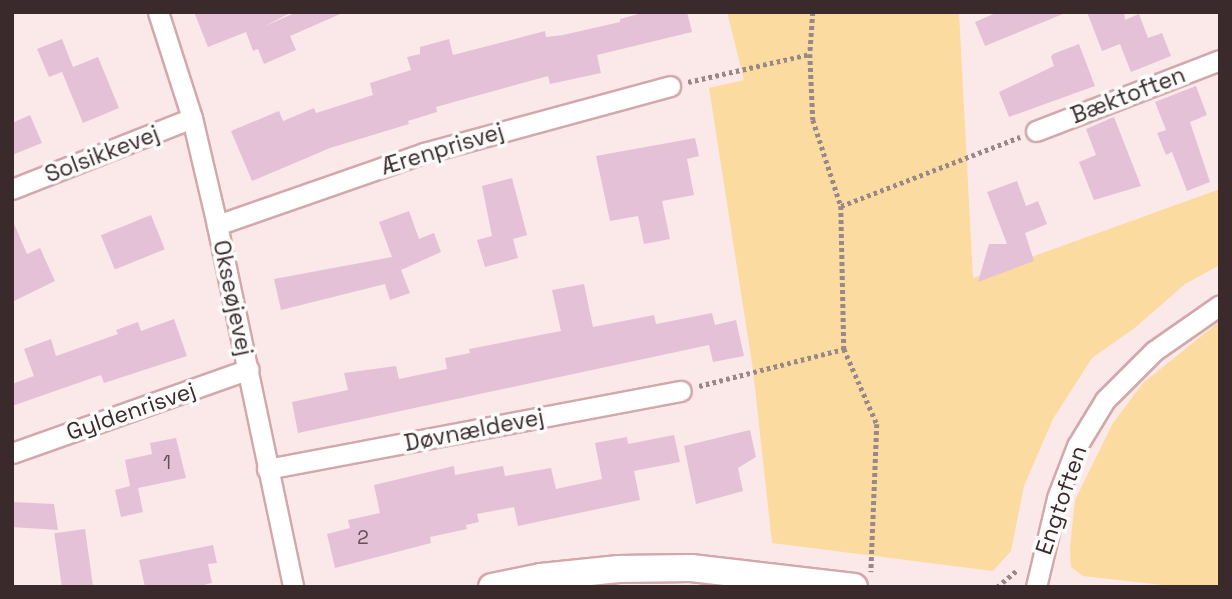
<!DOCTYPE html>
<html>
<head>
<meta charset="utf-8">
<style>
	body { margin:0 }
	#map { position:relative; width:1232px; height:599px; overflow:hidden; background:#fbe9ea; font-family:"Space Grotesk",sans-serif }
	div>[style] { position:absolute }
	.green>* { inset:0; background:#fbdba0 }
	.building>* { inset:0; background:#e4c1d7; transform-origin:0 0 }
	.path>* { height:4.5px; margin-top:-2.25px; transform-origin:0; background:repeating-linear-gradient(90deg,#998889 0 3.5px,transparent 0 7px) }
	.roads { filter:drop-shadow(2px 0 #d2a8ab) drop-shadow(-2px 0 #d2a8ab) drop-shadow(0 2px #d2a8ab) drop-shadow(0 -2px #d2a8ab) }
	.street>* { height:19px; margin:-9.5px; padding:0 9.5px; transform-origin:9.5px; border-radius:9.5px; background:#fff }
	.secondary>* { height:26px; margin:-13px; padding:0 13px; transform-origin:13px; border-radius:13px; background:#fff }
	span { translate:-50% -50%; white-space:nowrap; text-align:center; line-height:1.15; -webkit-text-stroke:7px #fbfbfb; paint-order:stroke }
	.number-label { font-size:19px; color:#645056 }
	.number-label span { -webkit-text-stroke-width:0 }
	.street-label { font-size:23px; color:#3a2a2b }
	.frame { position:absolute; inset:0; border:14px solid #3a2a2b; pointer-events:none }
</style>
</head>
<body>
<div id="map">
	<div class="green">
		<div style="clip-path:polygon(727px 12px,959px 12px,973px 278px,1220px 189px,1220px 265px,1185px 284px,1136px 327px,1092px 358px,1053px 419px,1024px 486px,1011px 551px,993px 571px,772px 543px,753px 370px,709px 88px,744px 80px)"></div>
		<div style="clip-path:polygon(1220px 321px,1220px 587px,1180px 587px,1083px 576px,1071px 567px,1070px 547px,1075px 500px,1113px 423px,1143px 383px)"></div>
	</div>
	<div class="building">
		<div style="clip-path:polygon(194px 12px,292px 12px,265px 26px,297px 12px,345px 12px,290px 36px,296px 50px,264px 64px,258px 49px,253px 51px,246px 32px,208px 47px)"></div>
		<div style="clip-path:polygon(646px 12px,687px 12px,692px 32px,597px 55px,601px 73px,550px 84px,548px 76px,436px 107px,437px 112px,408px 121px,409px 124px,330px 148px,252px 181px,231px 131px,279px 111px,283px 121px,314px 108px,316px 113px,373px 95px,370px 83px,411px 70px,407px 57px,420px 54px,420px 47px,449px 39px,453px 55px,545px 31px,546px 37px,563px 35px,620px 22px,620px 19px)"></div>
		<div style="clip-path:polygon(998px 12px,1063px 12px,1063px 14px,985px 46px,975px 22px)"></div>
		<div style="clip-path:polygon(1087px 12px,1124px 12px,1125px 20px,1139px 14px,1148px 38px,1162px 33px,1171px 56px,1131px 72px,1120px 44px,1102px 51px)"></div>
		<div style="clip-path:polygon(62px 39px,73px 67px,98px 57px,119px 108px,83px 123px,62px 72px,49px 77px,37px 49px)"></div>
		<div style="clip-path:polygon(1079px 44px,1095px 86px,1009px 117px,999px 92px,1054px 66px,1051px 57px,1053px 54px)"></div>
		<div style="clip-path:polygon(1196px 86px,1207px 115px,1190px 122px,1210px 182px,1187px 191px,1172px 152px,1166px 155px,1157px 133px,1166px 130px,1155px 102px)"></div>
		<div style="clip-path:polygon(30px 115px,42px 143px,12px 155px,12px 123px)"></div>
		<div style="clip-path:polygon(1114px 117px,1141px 186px,1094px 200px,1079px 162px,1096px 155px,1086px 129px)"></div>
		<div style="clip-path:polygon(695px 138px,699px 156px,687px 159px,694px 195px,662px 201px,670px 239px,644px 244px,638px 216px,610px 221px,596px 156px)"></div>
		<div style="clip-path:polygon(512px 178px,527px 235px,513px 239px,518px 258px,485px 267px,477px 240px,492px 236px,482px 186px)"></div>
		<div style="clip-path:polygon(1017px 181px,1026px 206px,1038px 201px,1047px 224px,1025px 233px,1034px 261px,978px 282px,989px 244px,1007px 244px,987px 192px)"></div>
		<div style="clip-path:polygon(409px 211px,419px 239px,434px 233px,441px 252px,401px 270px,410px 293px,390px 300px,385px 284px,281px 310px,274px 279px,392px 257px,379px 222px)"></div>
		<div style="left:151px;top:215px;width:37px;height:54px;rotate:68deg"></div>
		<div style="clip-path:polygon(12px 219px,27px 254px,40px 248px,55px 281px,12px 302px)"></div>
		<div style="clip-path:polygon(584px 284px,593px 327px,654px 315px,656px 324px,712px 313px,715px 325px,736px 320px,744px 356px,713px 362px,709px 345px,298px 433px,292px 402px,348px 390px,344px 373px,396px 366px,399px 379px,447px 369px,445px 358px,470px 353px,469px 349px,561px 331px,552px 290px)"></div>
		<div style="clip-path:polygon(174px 319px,187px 356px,104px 383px,101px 375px,12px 406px,12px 384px,34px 376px,24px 349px,51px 339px,56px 356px,118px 334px,116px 330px,138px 322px,141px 331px)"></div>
		<div style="clip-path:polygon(750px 430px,756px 457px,738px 468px,743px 491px,696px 504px,684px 446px)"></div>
		<div style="clip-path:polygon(674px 435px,680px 462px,634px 471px,640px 500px,518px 526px,514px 507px,477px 514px,479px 522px,466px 525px,467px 529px,430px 537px,431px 543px,335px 568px,327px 534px,350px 528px,348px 520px,380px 513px,374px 485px,454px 466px,455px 475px,503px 466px,505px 476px,551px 468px,556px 489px,602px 479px,595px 443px,627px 437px,628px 444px)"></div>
		<div style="clip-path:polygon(176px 438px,186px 478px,138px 488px,143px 512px,121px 517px,115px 490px,130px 486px,125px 460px,152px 454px,150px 443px)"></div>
		<div style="clip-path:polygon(12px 502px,54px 504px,58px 530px,12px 527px)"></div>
		<div style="left:85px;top:529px;width:59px;height:31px;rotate:82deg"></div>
		<div style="clip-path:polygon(213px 545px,217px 563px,208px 564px,212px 583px,195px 587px,145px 587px,139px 560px)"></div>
	</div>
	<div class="path">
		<div style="left:813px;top:12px;width:42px;rotate:94.1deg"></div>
		<div style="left:810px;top:54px;width:66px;rotate:87.4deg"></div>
		<div style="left:813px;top:120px;width:90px;rotate:72deg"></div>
		<div style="left:841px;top:206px;width:143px;rotate:88.8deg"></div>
		<div style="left:844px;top:349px;width:82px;rotate:66.3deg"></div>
		<div style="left:877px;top:424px;width:148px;rotate:92.3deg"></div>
		<div style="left:688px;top:82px;width:125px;rotate:-12.9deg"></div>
		<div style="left:841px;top:206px;width:192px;rotate:-21.1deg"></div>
		<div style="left:699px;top:386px;width:150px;rotate:-14.3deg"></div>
		<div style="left:997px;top:587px;width:26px;rotate:-40deg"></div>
	</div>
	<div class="roads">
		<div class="street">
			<div style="left:158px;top:12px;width:111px;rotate:72.2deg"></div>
			<div style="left:192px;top:118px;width:110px;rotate:76.8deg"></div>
			<div style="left:217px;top:225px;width:370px;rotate:78.1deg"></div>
			<div style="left:1036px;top:131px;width:197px;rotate:-21.1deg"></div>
			<div style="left:12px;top:189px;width:193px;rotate:-21.5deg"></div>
			<div style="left:217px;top:225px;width:219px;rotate:-19.2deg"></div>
			<div style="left:424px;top:153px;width:255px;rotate:-15.2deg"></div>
			<div style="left:12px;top:453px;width:251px;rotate:-19.5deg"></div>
			<div style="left:267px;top:469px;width:421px;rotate:-10.7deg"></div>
			<div style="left:1036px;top:587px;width:91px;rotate:-76.7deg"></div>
			<div style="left:1057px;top:498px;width:56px;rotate:-69deg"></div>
			<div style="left:1077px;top:446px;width:54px;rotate:-58.7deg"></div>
			<div style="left:1105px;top:400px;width:69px;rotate:-45deg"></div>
			<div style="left:1154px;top:351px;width:80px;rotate:-34.9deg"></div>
		</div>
		<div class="secondary">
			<div style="left:492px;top:587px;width:50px;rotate:-11.5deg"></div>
			<div style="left:541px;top:577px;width:78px;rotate:-5.9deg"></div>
			<div style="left:619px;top:569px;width:72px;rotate:-0.8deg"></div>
			<div style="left:691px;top:568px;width:164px;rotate:6.6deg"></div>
		</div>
	</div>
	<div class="number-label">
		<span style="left:167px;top:463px">1</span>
		<span style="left:363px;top:538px">2</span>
	</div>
	<div class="street-label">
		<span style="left:1128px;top:95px;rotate:-21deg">Bæktoften</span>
		<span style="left:442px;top:149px;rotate:-17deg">Ærenprisvej</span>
		<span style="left:102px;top:154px;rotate:-21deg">Solsikkevej</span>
		<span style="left:233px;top:298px;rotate:78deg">Okseøjevej</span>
		<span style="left:131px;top:411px;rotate:-19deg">Gyldenrisvej</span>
		<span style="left:474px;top:430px;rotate:-11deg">Døvnældevej</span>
		<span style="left:1061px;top:500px;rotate:-71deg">Engtoften</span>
	</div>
	<div class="frame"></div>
</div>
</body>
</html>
